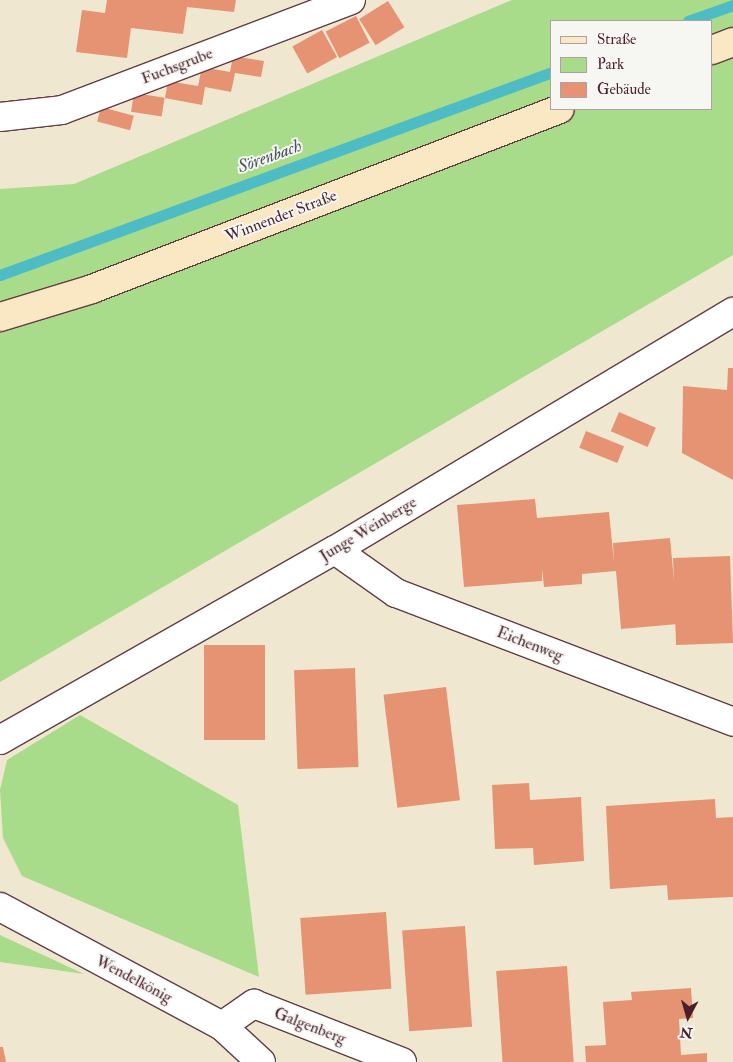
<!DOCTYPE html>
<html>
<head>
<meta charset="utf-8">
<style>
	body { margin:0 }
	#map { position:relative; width:733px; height:1062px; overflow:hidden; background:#f0e7d0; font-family:"IM FELL Double Pica",serif }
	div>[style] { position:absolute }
	.green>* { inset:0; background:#a8db8a }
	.stream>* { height:11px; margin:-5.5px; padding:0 5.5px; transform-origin:5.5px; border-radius:5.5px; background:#4dbcc4 }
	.building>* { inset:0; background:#e59373; transform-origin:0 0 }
	.roads { filter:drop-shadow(1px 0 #633d44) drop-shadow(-1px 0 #633d44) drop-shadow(0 1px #633d44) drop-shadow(0 -1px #633d44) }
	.street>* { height:28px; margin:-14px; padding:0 14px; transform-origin:14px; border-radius:14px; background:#fff }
	.secondary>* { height:28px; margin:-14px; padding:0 14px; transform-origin:14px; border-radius:14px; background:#fae7c3 }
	span { translate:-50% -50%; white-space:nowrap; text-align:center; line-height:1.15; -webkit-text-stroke:4px #f6f6f2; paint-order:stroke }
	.street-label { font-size:16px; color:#4a1f2b }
	.water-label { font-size:18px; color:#4b5661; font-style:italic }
	.legend { position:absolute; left:550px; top:20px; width:162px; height:90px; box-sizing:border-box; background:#f6f6f2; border:1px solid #b1a0a2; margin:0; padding:6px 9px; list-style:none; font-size:15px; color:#4a1f2b }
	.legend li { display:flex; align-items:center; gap:10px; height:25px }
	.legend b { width:25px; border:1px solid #b1a0a2 }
	.north { position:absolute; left:663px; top:992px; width:50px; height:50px; -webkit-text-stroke:4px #f6f6f2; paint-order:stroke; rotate:186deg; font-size:14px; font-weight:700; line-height:20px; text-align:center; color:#4a1f2b }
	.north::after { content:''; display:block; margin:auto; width:18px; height:22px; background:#4a1f2b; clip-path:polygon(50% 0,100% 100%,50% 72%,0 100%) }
</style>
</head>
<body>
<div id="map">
	<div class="green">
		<div style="clip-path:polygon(evenodd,512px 0,733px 0,733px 255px,0 682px,0 189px,74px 184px,512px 0,552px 21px,712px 21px,712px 109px,552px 109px,552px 21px)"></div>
		<div style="clip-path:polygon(80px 715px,238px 805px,259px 977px,22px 876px,3px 838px,0 790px,7px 760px)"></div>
		<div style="clip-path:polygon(0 935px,84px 974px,0 962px)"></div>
	</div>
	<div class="stream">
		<div style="left:688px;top:21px;width:48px;rotate:-19.6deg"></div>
		<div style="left:0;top:275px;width:588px;rotate:-20.19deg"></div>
	</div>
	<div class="building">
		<div style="clip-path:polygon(107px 0,236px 0,234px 12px,187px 7px,183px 34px,131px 28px,127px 58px,76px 52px,82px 10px,105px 13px)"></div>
		<div style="left:388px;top:1px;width:31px;height:34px;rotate:58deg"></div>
		<div style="left:356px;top:16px;width:30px;height:34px;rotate:63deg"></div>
		<div style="left:322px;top:30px;width:31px;height:34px;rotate:61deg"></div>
		<div style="clip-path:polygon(233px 56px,264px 61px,261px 77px,235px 73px,231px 92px,205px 87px,202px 105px,165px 98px,168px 81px,198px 86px,202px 67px,230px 72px)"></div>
		<div style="left:134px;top:93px;width:31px;height:19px;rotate:9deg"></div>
		<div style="left:101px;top:107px;width:34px;height:15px;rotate:15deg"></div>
		<div style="clip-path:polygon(728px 368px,733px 368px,733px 480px,682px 453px,683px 386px,727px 390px)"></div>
		<div style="left:619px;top:412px;width:40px;height:21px;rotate:23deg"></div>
		<div style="left:586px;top:431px;width:41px;height:18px;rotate:22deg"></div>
		<div style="clip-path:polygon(535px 499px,537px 518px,609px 512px,614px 562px,613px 543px,670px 538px,678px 624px,621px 629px,616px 571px,582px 574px,582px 584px,544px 587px,542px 569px,542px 581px,464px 587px,457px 505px)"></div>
		<div style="left:730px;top:556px;width:87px;height:57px;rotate:88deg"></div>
		<div style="left:204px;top:645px;width:61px;height:95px"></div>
		<div style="left:355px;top:668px;width:99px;height:61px;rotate:88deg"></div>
		<div style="left:446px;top:687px;width:114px;height:63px;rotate:83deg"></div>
		<div style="clip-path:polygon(529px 783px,530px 800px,581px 797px,584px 861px,534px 865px,533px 848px,495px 849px,492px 785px)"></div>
		<div style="clip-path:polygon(715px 799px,716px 818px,733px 817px,733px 897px,668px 900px,667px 885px,610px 889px,606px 806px)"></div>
		<div style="left:386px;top:912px;width:77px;height:86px;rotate:86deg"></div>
		<div style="left:465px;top:926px;width:101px;height:63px;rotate:86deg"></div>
		<div style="left:567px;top:966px;width:96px;height:71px;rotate:86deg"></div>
		<div style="clip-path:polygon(691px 988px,693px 1018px,679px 1019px,681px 1055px,707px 1053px,707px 1062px,586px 1062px,585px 1046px,606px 1045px,603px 1002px,632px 1000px,631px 992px)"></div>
		<div style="clip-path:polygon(0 1047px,3px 1047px,6px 1062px,0 1062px)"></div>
	</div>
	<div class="roads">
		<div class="street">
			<div style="left:0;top:117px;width:62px;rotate:-6.4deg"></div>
			<div style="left:62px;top:110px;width:309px;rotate:-20.8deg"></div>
			<div style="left:335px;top:550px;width:75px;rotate:35.2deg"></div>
			<div style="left:396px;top:593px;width:361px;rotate:20.9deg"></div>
			<div style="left:0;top:740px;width:385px;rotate:-29.6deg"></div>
			<div style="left:335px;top:550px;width:464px;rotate:-30.9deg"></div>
			<div style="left:0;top:907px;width:252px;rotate:28.2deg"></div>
			<div style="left:222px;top:1026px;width:53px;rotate:42.7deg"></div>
			<div style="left:222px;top:1026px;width:39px;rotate:-35deg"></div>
			<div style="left:254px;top:1004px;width:159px;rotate:21.4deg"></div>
		</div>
		<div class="secondary">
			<div style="left:712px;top:50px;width:22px;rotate:-21deg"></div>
			<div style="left:0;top:317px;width:96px;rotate:-16.9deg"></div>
			<div style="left:92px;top:289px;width:501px;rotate:-21.04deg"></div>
		</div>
	</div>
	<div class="street-label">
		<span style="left:177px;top:66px;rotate:-21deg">Fuchsgrube</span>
		<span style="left:281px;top:216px;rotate:-21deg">Winnender Straße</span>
		<span style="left:368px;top:529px;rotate:-31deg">Junge Weinberge</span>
		<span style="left:530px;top:644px;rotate:21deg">Eichenweg</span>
		<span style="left:134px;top:979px;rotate:28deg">Wendelkönig</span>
		<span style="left:310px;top:1026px;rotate:21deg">Galgenberg</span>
	</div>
	<div class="water-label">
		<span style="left:270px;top:157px;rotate:-20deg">Sörenbach</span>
	</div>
	<ul class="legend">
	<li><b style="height:6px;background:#fae7c3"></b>Straße</li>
	<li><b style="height:14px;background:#a8db8a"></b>Park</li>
	<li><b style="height:14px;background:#e59373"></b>Gebäude</li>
	</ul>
	<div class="north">N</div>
</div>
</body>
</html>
